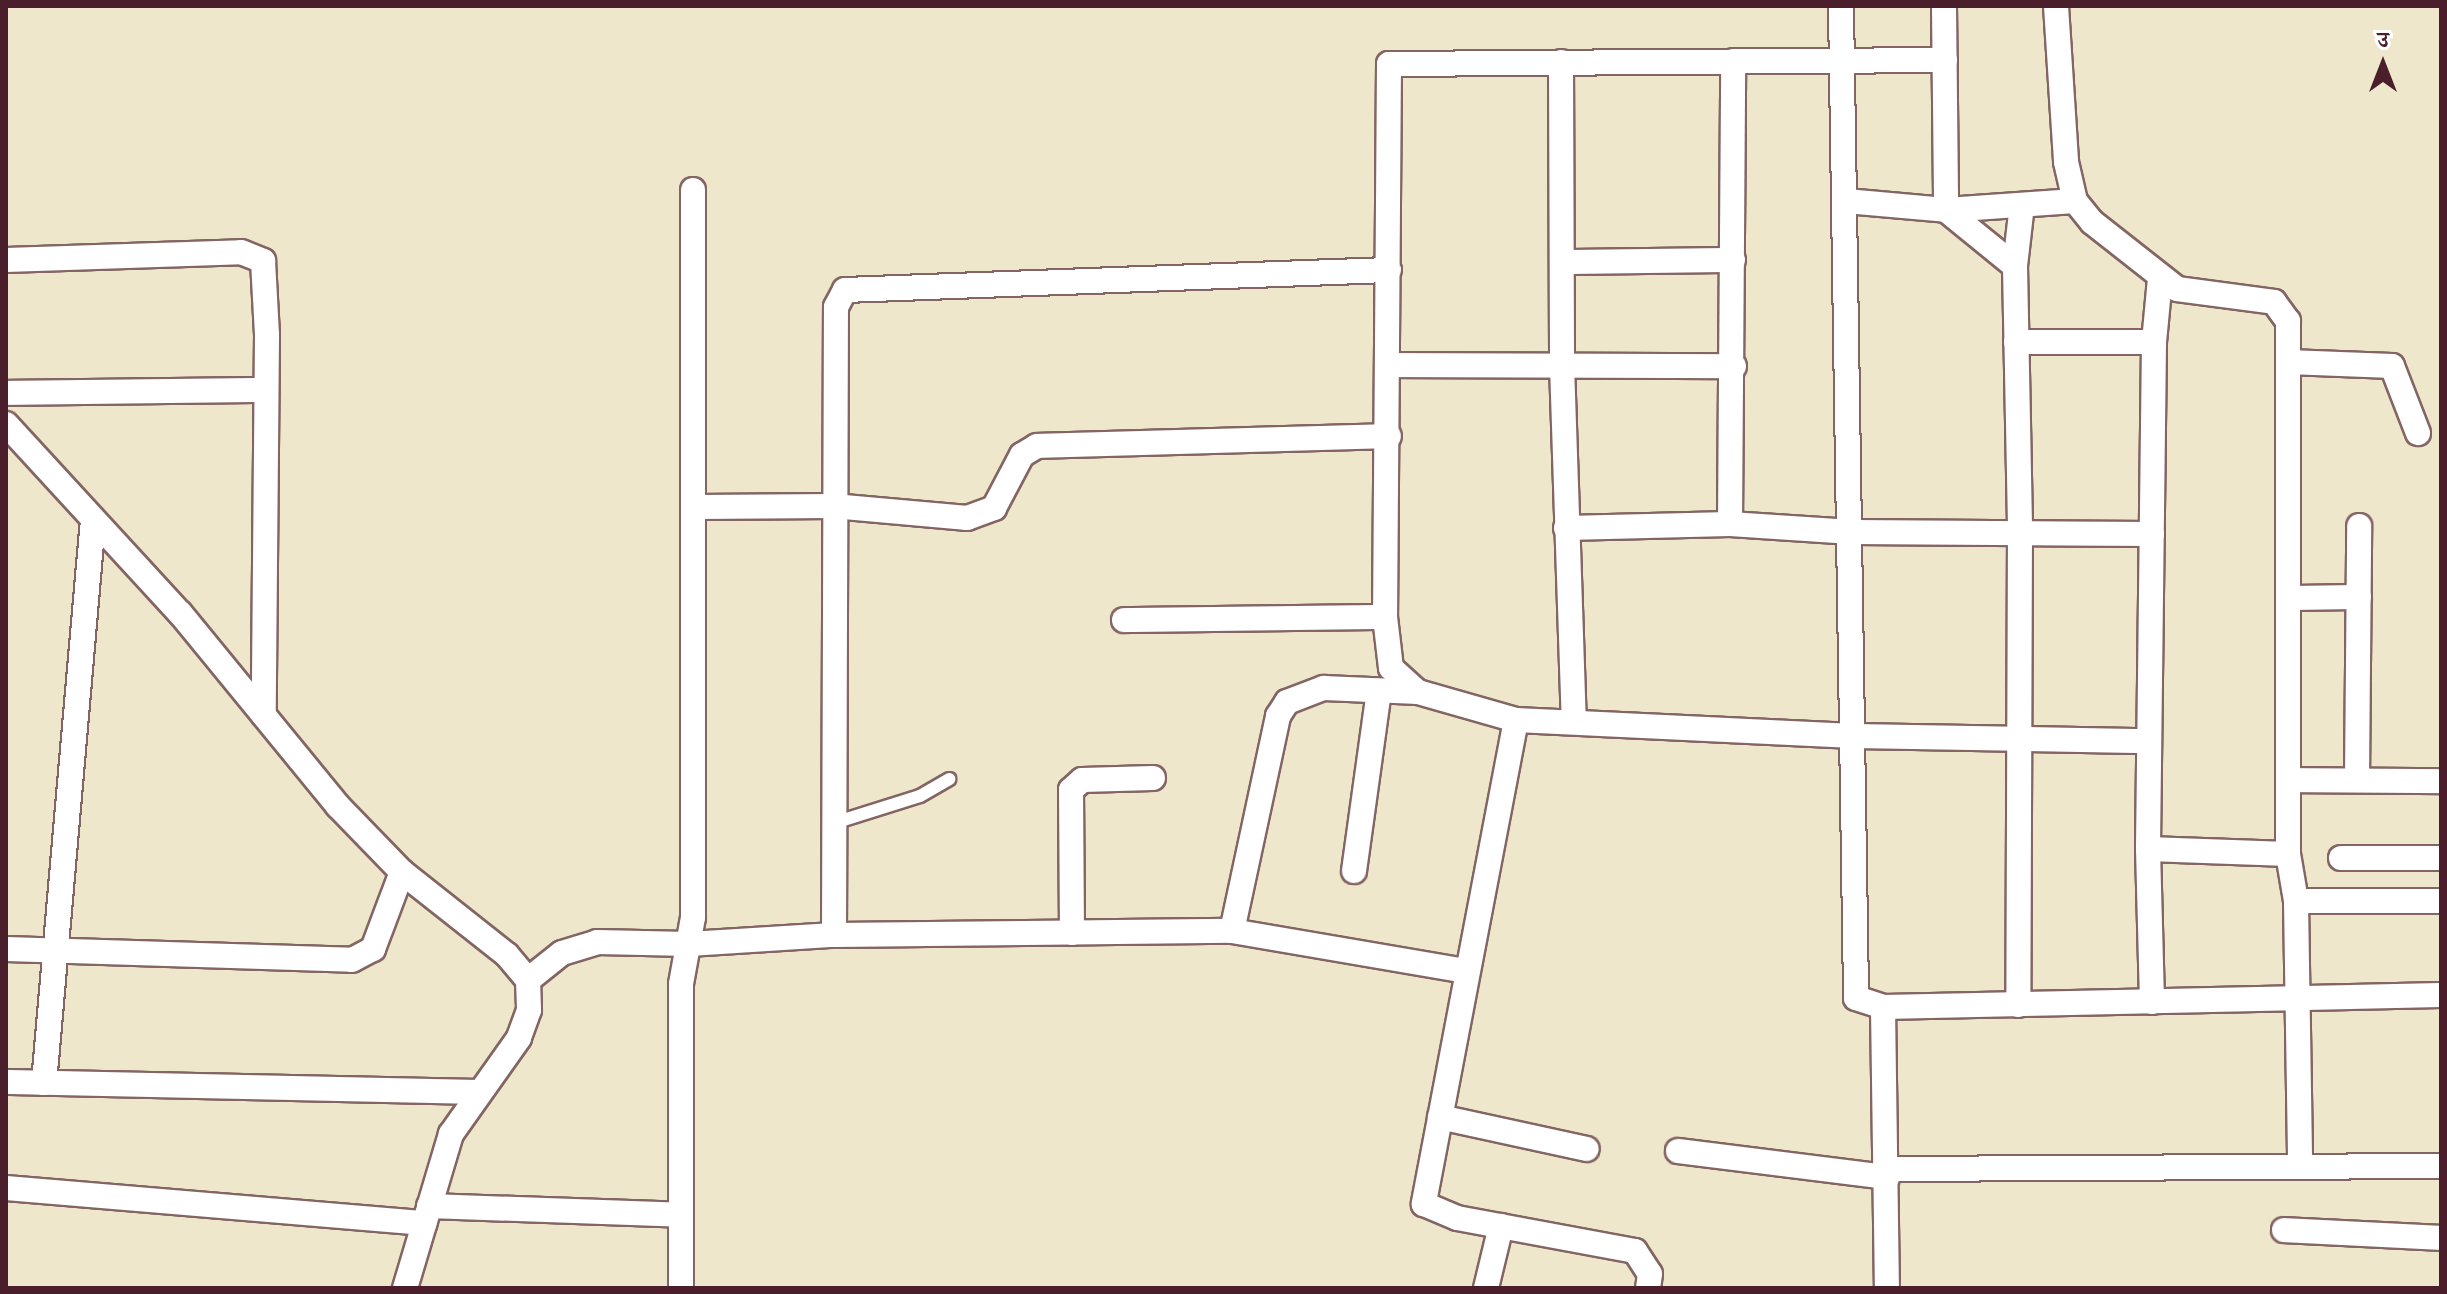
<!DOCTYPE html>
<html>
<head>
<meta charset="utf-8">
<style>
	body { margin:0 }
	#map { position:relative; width:2447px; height:1294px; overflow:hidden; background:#eee7cc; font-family:Cardo,"Noto Serif Devanagari",serif }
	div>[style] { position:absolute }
	.roads { filter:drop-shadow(2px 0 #836563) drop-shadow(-2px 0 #836563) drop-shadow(0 2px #836563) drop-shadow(0 -2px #836563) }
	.lane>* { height:12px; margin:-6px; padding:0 6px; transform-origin:6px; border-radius:6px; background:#fff }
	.street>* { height:24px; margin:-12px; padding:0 12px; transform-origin:12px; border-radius:12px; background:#fff }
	span { translate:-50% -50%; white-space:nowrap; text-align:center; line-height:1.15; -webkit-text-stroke:6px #fff; paint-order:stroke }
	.frame { position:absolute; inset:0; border:8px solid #4a1f2b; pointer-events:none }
	.north { position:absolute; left:2343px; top:24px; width:80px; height:80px; -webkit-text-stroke:6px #fff; paint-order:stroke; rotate:0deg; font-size:22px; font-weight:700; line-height:32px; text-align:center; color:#4a1f2b }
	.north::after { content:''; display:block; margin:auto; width:28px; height:36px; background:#4a1f2b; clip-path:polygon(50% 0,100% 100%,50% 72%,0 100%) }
</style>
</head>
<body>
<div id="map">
	<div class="roads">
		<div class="lane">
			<div style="left:834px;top:823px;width:90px;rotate:-17.4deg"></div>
			<div style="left:920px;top:796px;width:34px;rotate:-30deg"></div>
		</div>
		<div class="street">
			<div style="left:1841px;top:6px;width:992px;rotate:89.13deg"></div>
			<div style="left:1856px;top:998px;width:28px;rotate:18deg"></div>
			<div style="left:1883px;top:1007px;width:558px;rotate:-1.23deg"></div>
			<div style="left:1944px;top:6px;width:204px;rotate:89.4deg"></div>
			<div style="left:1946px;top:210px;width:89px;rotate:39.1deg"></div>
			<div style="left:2015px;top:266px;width:264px;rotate:88.9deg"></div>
			<div style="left:2020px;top:530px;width:475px;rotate:90.2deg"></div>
			<div style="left:2056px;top:6px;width:156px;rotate:86.3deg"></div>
			<div style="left:2066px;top:162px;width:40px;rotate:77deg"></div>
			<div style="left:2075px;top:201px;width:27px;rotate:51deg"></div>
			<div style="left:2092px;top:222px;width:108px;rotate:38.2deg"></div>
			<div style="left:2177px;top:289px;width:98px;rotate:7.6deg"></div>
			<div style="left:2274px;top:302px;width:24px;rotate:54deg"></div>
			<div style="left:2288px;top:321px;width:533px;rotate:90deg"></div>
			<div style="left:2288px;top:854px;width:48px;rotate:80.3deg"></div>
			<div style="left:2296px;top:901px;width:266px;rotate:89.1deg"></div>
			<div style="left:1945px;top:60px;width:556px;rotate:179.59deg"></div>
			<div style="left:1389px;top:64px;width:553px;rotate:90.41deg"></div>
			<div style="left:1385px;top:617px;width:51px;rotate:83.3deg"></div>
			<div style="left:1391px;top:668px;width:36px;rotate:42deg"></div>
			<div style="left:1418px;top:692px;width:102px;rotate:15.9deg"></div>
			<div style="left:1516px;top:720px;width:338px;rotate:2.7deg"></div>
			<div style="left:1854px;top:736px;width:295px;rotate:1deg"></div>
			<div style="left:1561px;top:62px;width:303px;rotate:89.8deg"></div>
			<div style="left:1562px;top:365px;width:355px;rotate:88.1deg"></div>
			<div style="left:1846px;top:201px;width:100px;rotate:5.1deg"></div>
			<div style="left:1946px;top:210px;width:129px;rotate:-4deg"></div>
			<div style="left:6px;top:260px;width:235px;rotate:-1.9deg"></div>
			<div style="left:241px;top:252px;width:24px;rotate:22deg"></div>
			<div style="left:263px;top:261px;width:74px;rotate:86.9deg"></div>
			<div style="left:267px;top:335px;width:380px;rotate:90.5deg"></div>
			<div style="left:1562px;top:262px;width:171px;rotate:-0.7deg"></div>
			<div style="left:2015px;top:266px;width:61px;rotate:-83.5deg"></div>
			<div style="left:2016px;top:342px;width:138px"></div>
			<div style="left:2154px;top:342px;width:507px;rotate:90.68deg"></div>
			<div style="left:2148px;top:849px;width:153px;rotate:88.5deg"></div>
			<div style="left:2154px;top:342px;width:63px;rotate:-84.6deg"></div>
			<div style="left:2288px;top:362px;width:104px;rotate:2.2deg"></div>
			<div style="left:2392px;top:366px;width:72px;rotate:68.8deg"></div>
			<div style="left:1389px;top:365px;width:345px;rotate:0.2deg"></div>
			<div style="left:6px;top:393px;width:259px;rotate:-0.7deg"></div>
			<div style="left:6px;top:424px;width:257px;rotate:47.4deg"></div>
			<div style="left:180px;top:613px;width:249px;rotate:50.7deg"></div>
			<div style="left:338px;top:806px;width:92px;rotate:45.9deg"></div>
			<div style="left:402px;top:872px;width:134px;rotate:38.3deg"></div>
			<div style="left:507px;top:955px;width:33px;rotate:50deg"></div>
			<div style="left:528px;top:980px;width:30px;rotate:88deg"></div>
			<div style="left:529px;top:1010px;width:30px;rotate:110deg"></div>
			<div style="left:519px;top:1038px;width:118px;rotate:125.3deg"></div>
			<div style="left:451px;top:1134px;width:161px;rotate:106.6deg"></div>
			<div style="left:696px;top:507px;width:137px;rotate:-0.4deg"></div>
			<div style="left:833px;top:506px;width:135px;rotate:5.1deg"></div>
			<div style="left:967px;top:518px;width:29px;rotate:-20deg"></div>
			<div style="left:994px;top:508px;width:60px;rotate:-62.2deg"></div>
			<div style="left:1022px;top:455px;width:17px;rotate:-31deg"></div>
			<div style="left:1037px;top:446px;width:352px;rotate:-1.6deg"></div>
			<div style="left:1730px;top:524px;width:463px;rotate:-89.6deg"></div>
			<div style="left:1566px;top:528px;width:164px;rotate:-1.4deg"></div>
			<div style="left:1730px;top:524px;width:122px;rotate:3.8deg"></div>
			<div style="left:1852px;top:532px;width:300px;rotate:0.4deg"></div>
			<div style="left:2290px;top:598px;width:69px;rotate:-0.8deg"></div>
			<div style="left:1124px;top:620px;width:261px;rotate:-0.7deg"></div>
			<div style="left:1516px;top:720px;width:493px;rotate:100.8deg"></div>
			<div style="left:1424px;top:1204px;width:36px;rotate:23deg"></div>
			<div style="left:1457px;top:1218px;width:181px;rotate:10.5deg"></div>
			<div style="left:1635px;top:1251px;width:27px;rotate:57deg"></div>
			<div style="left:1650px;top:1274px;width:14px;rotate:98deg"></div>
			<div style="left:2288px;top:780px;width:153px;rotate:0.4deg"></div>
			<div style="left:2357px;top:780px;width:254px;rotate:-89.5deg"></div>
			<div style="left:2148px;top:849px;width:140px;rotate:2deg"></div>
			<div style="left:2341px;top:858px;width:100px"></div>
			<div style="left:1354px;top:871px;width:182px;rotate:-82.1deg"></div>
			<div style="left:2296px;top:901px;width:145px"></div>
			<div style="left:1232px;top:931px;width:220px;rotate:-77.9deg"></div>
			<div style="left:1278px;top:716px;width:17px;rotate:-57deg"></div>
			<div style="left:1287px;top:702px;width:40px;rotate:-21deg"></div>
			<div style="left:1324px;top:688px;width:94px;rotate:2.4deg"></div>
			<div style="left:1072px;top:933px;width:143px;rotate:-90.4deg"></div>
			<div style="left:1071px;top:790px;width:15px;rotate:-42deg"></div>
			<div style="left:1082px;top:780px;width:71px;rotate:-1.6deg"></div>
			<div style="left:834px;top:935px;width:628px;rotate:-89.82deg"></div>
			<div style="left:836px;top:307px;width:19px;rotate:-62deg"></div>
			<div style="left:845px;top:290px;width:544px;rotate:-2.11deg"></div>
			<div style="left:6px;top:949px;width:346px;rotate:1.8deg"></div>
			<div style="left:352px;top:960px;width:24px;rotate:-28deg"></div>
			<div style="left:373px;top:949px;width:82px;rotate:-69.4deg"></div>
			<div style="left:528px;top:980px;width:43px;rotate:-38.5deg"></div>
			<div style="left:562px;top:953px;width:37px;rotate:-17deg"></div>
			<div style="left:597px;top:942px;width:92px;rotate:1.2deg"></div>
			<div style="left:689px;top:944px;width:145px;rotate:-3.6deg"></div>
			<div style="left:834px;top:935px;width:398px;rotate:-0.6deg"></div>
			<div style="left:1232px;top:931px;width:237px;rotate:9.7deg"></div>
			<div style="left:1883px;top:1007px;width:281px;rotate:89.2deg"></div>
			<div style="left:6px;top:1082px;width:473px;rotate:1.2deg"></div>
			<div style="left:44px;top:1083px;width:565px;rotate:-85.03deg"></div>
			<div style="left:1440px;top:1117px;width:150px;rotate:12.3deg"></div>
			<div style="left:1678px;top:1151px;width:211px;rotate:7.1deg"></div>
			<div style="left:1887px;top:1169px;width:554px;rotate:-0.31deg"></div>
			<div style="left:6px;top:1188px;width:420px;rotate:4.8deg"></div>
			<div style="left:429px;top:1206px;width:252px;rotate:2deg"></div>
			<div style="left:2284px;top:1230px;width:157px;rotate:2.9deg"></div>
			<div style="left:681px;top:1288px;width:304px;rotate:-90deg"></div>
			<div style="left:681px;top:984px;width:68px;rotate:-79.8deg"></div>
			<div style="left:693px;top:917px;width:727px;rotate:-90deg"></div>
			<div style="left:1486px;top:1288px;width:64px;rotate:-76.4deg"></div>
		</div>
	</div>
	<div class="frame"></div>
	<div class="north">उ</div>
</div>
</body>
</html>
